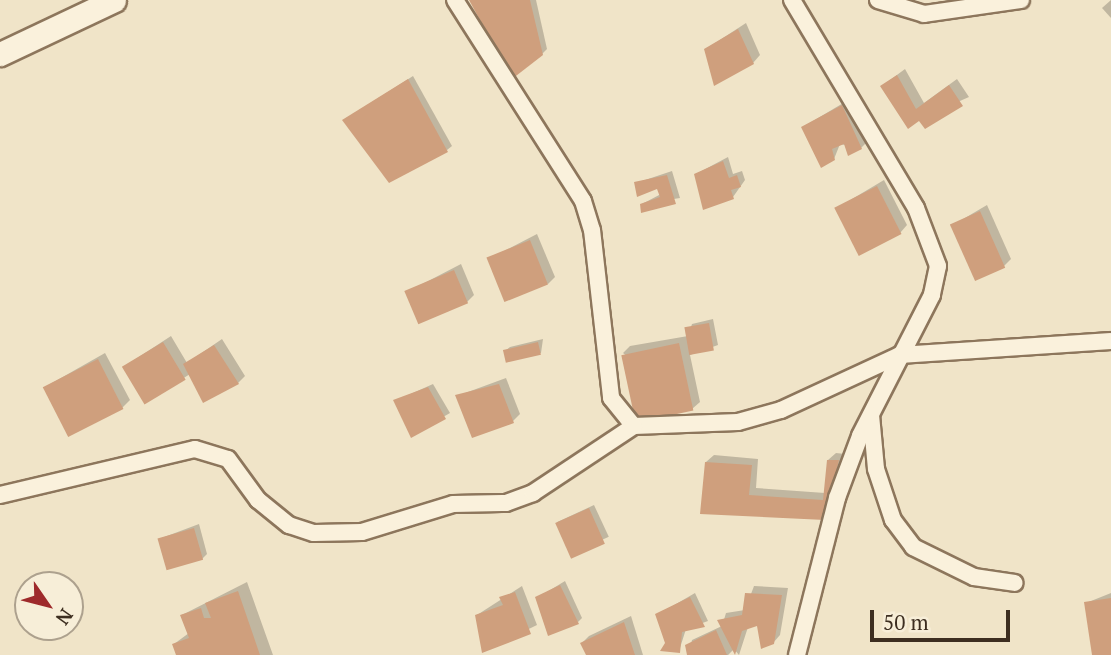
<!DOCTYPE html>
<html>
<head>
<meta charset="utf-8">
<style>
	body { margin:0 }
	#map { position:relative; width:1111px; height:655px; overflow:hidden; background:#f0e4c8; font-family:"PT Serif",serif }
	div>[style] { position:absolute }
	.shadow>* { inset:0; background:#0003; transform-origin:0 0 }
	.building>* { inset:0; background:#cf9f7d; transform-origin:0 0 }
	.roads { filter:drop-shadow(2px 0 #8d765c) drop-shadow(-2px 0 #8d765c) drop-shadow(0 2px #8d765c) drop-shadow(0 -2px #8d765c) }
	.street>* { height:16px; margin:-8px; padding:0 8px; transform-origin:8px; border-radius:8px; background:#faf1dc }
	.secondary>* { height:23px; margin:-11.5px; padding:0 11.5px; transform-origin:11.5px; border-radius:11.5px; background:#faf1dc }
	span { translate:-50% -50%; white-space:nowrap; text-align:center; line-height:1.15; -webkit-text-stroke:6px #f7eed8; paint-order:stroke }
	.north { position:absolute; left:14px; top:571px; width:70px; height:70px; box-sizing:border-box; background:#f7eed8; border:2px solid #ada18e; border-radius:50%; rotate:125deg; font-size:19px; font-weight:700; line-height:28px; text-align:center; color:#3d2e20 }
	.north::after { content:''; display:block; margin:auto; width:24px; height:32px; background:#9e2a2b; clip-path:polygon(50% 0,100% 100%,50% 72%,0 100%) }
	.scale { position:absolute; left:870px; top:610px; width:140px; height:32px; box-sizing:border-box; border:4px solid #3d2e20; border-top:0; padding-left:9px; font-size:21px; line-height:24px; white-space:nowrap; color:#3d2e20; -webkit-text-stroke:5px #f7eed8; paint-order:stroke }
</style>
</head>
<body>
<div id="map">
	<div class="shadow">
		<div style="clip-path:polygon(471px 0,536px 0,547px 49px,542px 54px)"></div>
		<div style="clip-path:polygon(1111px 0,1111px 18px,1102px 8px)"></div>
		<div style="clip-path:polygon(746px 23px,760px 55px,753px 63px,706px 49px)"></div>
		<div style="clip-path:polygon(905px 69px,924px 103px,957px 79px,969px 97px,919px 119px,882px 86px)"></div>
		<div style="clip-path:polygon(413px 76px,452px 146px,447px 150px,344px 120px)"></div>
		<div style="clip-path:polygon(850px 99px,869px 140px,861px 148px,840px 144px,834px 159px,803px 127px)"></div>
		<div style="clip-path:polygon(728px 157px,733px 174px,742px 171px,745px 180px,733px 197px,696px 174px)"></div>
		<div style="clip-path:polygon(672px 171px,680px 198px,642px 204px,661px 194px,658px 187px,636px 183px)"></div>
		<div style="clip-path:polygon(884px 180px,907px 225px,900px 233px,837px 208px)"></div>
		<div style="clip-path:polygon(987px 205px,1011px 259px,1004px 266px,953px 225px)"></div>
		<div style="clip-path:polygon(537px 234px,555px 277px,548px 284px,489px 259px)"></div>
		<div style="clip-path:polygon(461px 264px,474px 295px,467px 302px,407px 292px)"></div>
		<div style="clip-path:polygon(713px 319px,718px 345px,690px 355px,700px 402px,692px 409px,623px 353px,630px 346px,688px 336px,692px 324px)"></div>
		<div style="clip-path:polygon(171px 336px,187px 363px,222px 339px,245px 376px,238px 383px,190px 374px,146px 402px,125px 366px)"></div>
		<div style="clip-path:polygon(543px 339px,541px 353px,505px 351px,510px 347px)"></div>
		<div style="clip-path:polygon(105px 353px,130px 400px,122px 408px,45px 387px)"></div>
		<div style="clip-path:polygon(506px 378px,520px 414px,513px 421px,457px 396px)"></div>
		<div style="clip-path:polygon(433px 384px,450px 413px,412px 435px,395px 401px)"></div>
		<div style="clip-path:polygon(836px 453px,845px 454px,832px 510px,702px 513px,706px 462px,714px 455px,758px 459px,756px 488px,825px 493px,828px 460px)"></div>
		<div style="left:594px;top:505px;width:35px;height:41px;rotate:65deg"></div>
		<div style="clip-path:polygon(199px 524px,207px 554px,202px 559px,159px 539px)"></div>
		<div style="clip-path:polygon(565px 581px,582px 618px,578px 622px,537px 598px)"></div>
		<div style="clip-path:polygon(247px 582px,273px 655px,178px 655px,174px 644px,189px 633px,182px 615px)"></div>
		<div style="clip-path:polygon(522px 586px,537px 625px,483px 651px,477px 615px)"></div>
		<div style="clip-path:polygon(754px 586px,788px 588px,780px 635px,773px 643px,758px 624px,748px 627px,739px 655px,734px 649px,728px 655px,689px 655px,692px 640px,722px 626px,726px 613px,745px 610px)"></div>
		<div style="clip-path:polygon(695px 593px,708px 621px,686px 629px,679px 651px,667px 643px,657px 615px)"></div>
		<div style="clip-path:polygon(1111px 593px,1111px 655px,1094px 655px,1086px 603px)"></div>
		<div style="clip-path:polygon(631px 616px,643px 655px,588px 655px,582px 643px,589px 636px)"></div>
	</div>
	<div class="building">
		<div style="clip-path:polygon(469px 0,530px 0,543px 55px,512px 79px)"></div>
		<div style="clip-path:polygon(738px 29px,754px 64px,714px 86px,704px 49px)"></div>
		<div style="clip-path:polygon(897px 75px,916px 109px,949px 85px,963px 106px,925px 129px,919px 121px,908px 129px,880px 86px)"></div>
		<div style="clip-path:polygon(408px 79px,448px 152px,389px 183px,342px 120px)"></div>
		<div style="clip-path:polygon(842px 105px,862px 149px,848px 156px,844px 144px,832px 149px,835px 160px,821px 168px,801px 127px)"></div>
		<div style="clip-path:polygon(723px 161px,729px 178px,737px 175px,741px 187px,731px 190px,734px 199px,703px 210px,694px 174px)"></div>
		<div style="clip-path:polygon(667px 175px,676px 204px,641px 213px,640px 204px,660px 197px,657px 189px,637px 197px,634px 182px)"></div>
		<div style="left:877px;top:186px;width:54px;height:48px;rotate:63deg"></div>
		<div style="left:980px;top:211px;width:62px;height:33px;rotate:66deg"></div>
		<div style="left:530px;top:240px;width:48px;height:47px;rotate:68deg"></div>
		<div style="left:454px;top:270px;width:36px;height:54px;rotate:67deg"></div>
		<div style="left:709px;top:323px;width:28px;height:25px;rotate:80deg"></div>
		<div style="left:163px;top:342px;width:44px;height:48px;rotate:59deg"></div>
		<div style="left:538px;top:342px;width:13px;height:36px;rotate:77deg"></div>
		<div style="left:679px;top:343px;width:69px;height:59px;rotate:78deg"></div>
		<div style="clip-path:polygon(214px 345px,239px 384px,203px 403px,183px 364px)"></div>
		<div style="left:98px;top:359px;width:56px;height:62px;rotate:63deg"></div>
		<div style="clip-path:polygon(499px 384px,514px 423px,472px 438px,455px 395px)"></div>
		<div style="clip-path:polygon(428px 387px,446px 419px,411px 438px,393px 400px)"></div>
		<div style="clip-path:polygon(827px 460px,839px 460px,825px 520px,700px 514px,705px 462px,752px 465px,749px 495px,823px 500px)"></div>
		<div style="left:589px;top:508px;width:39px;height:37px;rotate:66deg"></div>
		<div style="left:194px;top:528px;width:33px;height:38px;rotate:74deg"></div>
		<div style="clip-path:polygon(560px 585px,579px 624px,548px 636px,535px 597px)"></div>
		<div style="clip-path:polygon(238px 591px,260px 655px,176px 655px,172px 644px,189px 638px,180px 615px,201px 608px,204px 618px,211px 618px,205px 603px)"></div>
		<div style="clip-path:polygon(515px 592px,531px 634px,482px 653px,475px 615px,503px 605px,499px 597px)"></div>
		<div style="clip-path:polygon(745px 593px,782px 595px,774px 644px,761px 649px,757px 626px,742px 631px,735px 655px,717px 620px,742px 615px)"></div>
		<div style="clip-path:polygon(690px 597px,705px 627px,682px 632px,680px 653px,660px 651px,665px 643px,655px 614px)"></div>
		<div style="clip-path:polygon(1111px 598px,1111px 655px,1092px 655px,1084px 602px)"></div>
		<div style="clip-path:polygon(624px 622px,635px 655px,586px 655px,580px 643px)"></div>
		<div style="clip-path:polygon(716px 630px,727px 655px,687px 655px,685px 645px)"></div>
	</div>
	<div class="roads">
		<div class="street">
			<div style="left:455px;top:0;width:238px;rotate:57.5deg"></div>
			<div style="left:583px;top:201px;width:30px;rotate:73deg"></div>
			<div style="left:592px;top:230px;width:169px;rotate:83.5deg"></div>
			<div style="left:611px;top:398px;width:36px;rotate:51deg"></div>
			<div style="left:634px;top:426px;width:104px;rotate:-2.2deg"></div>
			<div style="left:738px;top:422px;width:45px;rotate:-15.6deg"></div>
			<div style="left:781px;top:410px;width:131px;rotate:-24.8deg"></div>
			<div style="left:900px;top:355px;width:211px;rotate:-3.8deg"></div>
			<div style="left:792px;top:0;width:242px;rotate:59.2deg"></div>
			<div style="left:916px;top:208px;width:62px;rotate:69.2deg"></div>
			<div style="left:938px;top:266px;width:30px;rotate:102deg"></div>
			<div style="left:932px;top:295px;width:158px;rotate:117.1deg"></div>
			<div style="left:860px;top:436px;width:66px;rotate:110.4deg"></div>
			<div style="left:837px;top:498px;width:162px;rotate:104.3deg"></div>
			<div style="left:878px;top:0;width:48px;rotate:16.9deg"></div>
			<div style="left:924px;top:14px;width:98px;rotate:-8.2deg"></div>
			<div style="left:871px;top:415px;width:54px;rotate:84.7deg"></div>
			<div style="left:876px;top:469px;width:54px;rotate:71.6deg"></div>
			<div style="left:893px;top:520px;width:34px;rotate:53deg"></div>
			<div style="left:913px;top:547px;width:68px;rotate:26.2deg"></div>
			<div style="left:974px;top:577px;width:41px;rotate:8.3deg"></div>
			<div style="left:0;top:495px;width:200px;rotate:-13.3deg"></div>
			<div style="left:195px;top:449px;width:34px;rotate:17deg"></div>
			<div style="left:228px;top:459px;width:51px;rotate:53.8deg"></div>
			<div style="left:258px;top:500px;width:40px;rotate:39deg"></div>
			<div style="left:289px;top:525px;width:26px;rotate:18deg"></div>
			<div style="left:314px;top:533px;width:48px;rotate:-1.2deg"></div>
			<div style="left:362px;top:532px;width:95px;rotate:-17.1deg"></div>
			<div style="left:453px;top:504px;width:53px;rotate:-1.1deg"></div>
			<div style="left:506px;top:503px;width:29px;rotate:-20deg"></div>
			<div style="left:533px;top:493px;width:121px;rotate:-33.6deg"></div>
		</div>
		<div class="secondary">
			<div style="left:0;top:54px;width:126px;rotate:-25.3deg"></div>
		</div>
	</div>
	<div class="north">N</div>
	<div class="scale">50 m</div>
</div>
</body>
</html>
